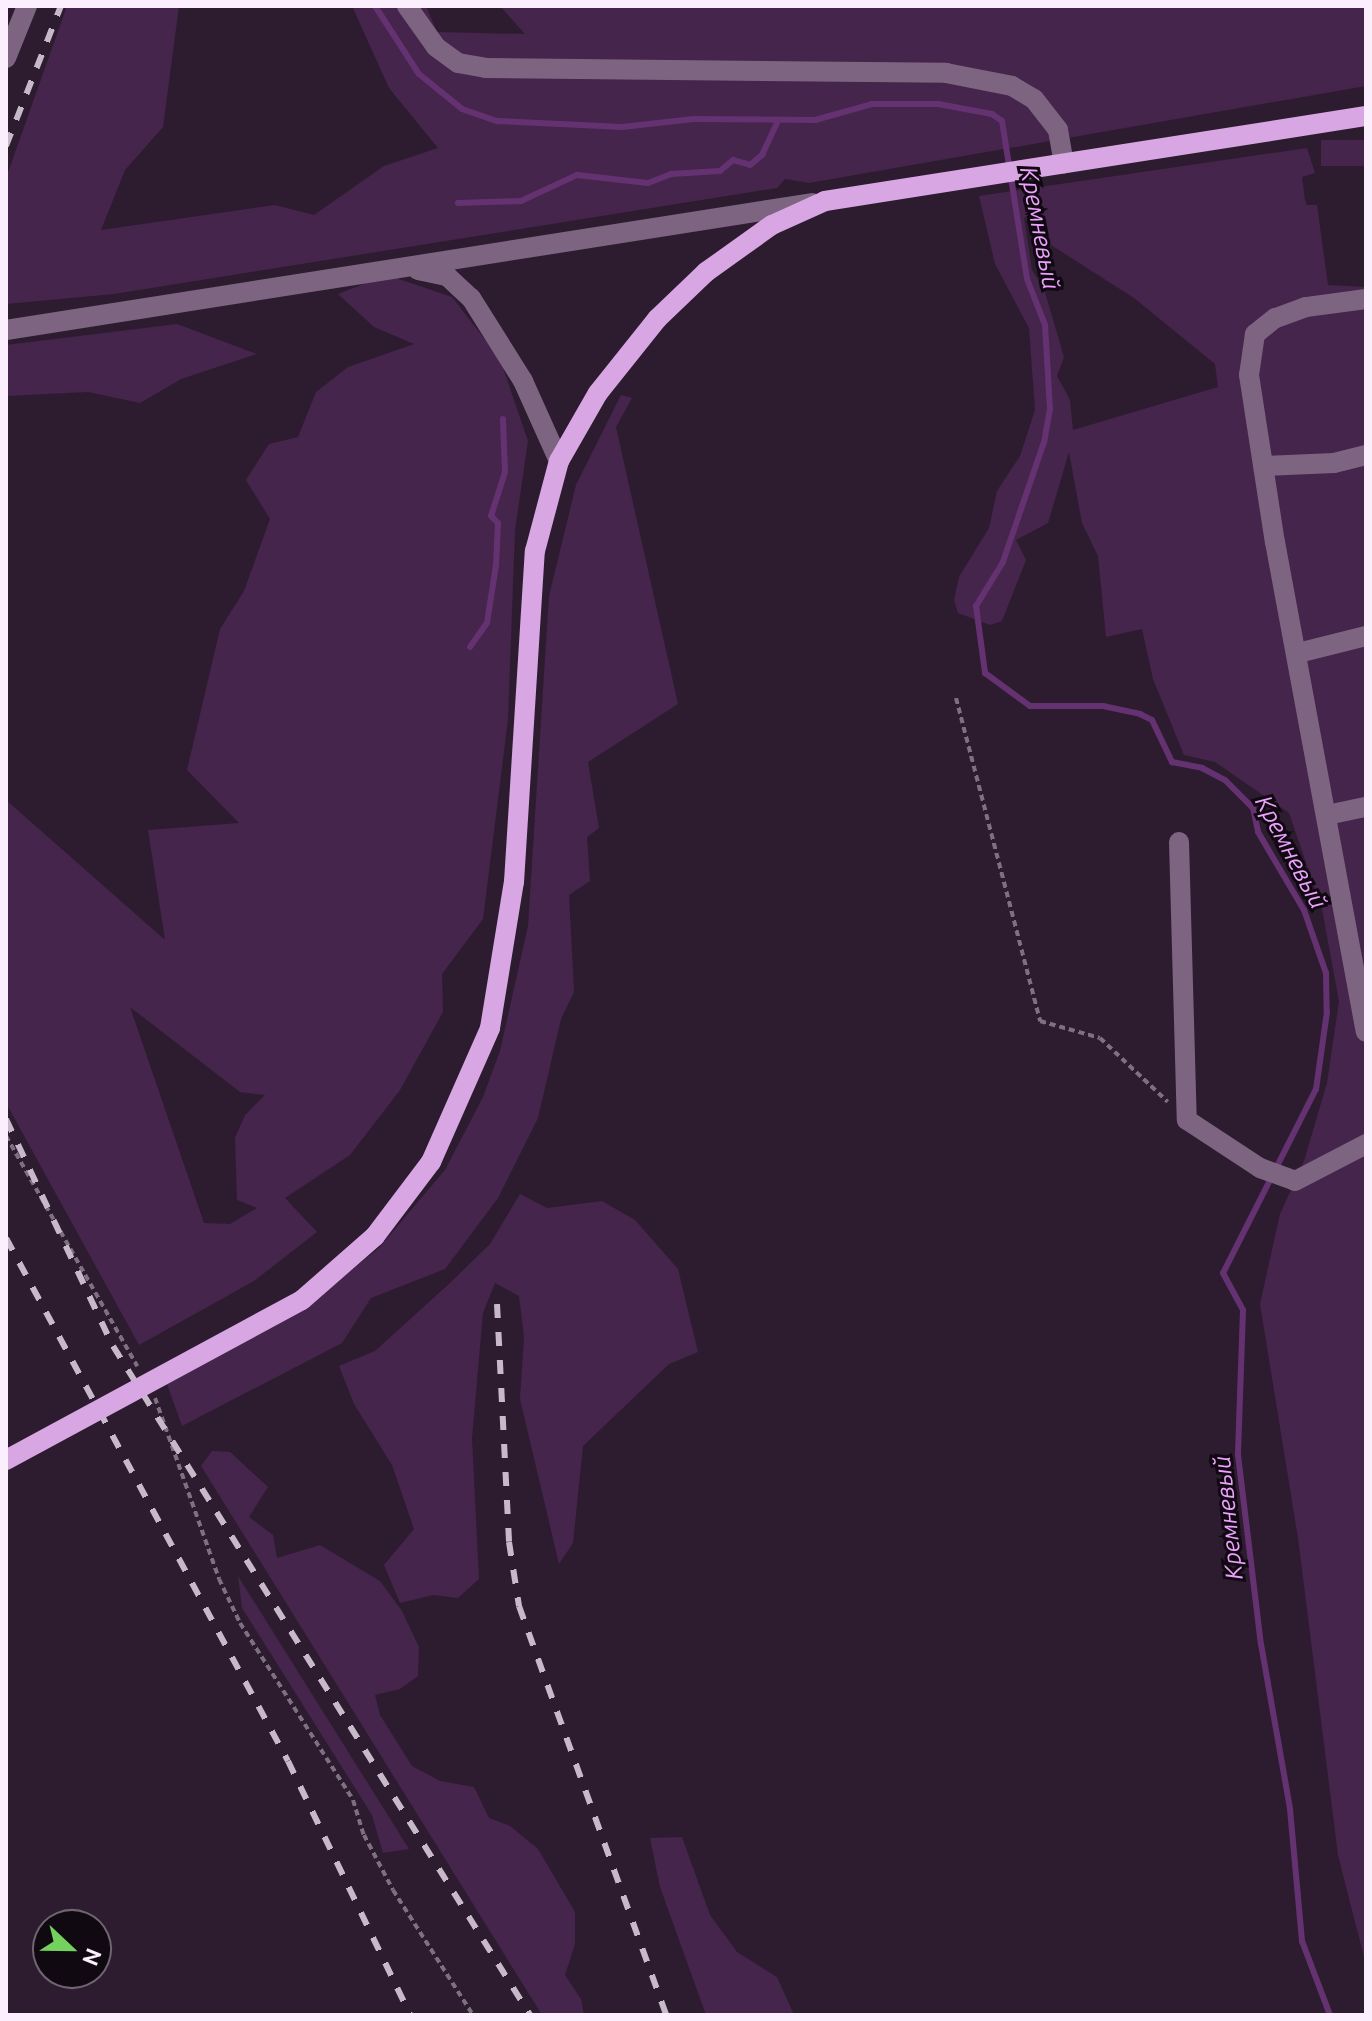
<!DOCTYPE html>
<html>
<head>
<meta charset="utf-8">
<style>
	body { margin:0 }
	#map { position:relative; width:1372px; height:2021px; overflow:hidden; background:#2d1c30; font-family:Ubuntu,sans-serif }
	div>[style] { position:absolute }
	.green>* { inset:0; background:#45254c; transform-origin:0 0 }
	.stream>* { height:6px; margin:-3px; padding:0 3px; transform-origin:3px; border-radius:3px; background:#653271 }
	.path>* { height:4px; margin-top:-2px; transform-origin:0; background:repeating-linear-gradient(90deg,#7e6f81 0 6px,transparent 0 10px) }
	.minor>* { height:20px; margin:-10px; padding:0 10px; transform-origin:10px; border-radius:10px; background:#7d6582 }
	.major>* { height:20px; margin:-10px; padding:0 10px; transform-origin:10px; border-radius:10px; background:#d8a7e3 }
	.rail>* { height:6px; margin-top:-3px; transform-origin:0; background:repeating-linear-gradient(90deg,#c7b9c9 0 14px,transparent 0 28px) }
	.major-bridge>* { height:20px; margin:-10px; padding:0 10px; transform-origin:10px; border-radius:10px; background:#d8a7e3 }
	span { translate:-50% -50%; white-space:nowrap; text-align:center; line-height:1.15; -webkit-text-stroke:6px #110912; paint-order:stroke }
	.water-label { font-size:24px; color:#eca2fd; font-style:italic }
	.frame { position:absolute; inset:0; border:8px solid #fbeffd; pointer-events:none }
	.north { position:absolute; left:32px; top:1909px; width:80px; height:80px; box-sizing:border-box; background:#110912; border:2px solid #6f6570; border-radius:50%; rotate:112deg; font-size:22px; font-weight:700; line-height:32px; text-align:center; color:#fbeffd }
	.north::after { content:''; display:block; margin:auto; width:28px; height:36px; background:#72d25d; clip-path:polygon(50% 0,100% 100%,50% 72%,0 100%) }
</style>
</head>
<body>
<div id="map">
	<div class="green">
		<div style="clip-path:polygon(67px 6px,179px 6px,163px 127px,125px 170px,101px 230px,275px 205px,314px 215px,384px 166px,438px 148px,389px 88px,352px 6px,426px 6px,437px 32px,525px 34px,500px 6px,1366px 6px,1366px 86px,809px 183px,785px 179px,777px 188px,114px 294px,6px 304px,6px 178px)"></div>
		<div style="left:1366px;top:140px;width:26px;height:45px;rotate:90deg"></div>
		<div style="clip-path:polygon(evenodd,1307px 148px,1315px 173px,1302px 177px,1305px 200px,1307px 205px,1317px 205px,1328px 285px,1366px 287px,1366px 1965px,1338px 1855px,1298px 1538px,1260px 1304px,1280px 1214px,1304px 1161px,1327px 1083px,1339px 1001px,1322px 909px,1289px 813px,1215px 762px,1184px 755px,1153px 679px,1142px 629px,1106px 637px,1098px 556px,1082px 523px,1069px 452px,1048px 523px,1016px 540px,1026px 560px,1002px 621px,990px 625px,958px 613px,954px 600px,959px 577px,989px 528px,997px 491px,1020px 456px,1035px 410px,1029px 328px,995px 264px,979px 196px,1307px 148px,1024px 217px,1051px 245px,1134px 298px,1215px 364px,1218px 387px,1073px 430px,1070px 400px,1057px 376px,1064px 357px,1044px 289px,1032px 270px,1024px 217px)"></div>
		<div style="clip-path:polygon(evenodd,387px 275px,452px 297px,500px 359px,528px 441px,515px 530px,508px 719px,483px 919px,442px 974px,443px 1012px,400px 1090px,350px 1155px,285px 1198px,317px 1232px,254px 1281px,139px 1345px,6px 1103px,6px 800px,165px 940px,148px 830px,239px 823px,187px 770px,220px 629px,244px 591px,270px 519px,246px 480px,269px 444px,298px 437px,316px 392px,348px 367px,414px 344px,374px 327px,338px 294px,387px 275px,130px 1007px,240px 1092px,265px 1095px,245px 1115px,235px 1138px,237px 1200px,257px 1208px,230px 1224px,204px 1223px,130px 1007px)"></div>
		<div style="clip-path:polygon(177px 324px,257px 354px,181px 379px,140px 403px,88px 392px,6px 396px,6px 345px)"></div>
		<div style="clip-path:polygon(621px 395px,632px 398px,616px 427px,678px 704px,588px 762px,599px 828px,587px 837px,590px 881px,569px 895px,574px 992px,561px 1019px,538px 1118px,498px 1198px,445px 1269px,371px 1298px,342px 1343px,182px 1426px,167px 1384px,298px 1312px,378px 1249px,445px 1170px,483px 1097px,500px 1051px,528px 926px,549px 596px,576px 485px)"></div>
		<div style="clip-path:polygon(520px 1194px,547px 1208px,602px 1201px,635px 1220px,678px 1269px,698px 1352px,669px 1364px,583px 1446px,573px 1543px,559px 1564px,520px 1399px,524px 1337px,519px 1296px,495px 1283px,483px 1313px,472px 1438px,479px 1579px,458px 1598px,433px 1595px,400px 1603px,384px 1565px,414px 1529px,392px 1465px,354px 1404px,339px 1366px,375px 1351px,450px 1283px,490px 1244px)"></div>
		<div style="clip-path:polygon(212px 1451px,230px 1452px,268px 1487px,249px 1517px,273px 1535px,277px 1558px,320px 1545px,380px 1581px,402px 1611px,419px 1647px,418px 1676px,400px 1689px,375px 1695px,380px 1715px,412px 1766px,440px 1781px,474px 1787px,489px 1818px,510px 1826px,538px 1849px,575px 1912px,575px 1944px,565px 1975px,581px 1999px,584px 2015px,542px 2015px,201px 1466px)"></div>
		<div style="clip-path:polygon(238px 1576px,409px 1849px,383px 1853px,372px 1815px,242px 1608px)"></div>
		<div style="clip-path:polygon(682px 1837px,710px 1915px,737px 1952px,777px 1977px,794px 2015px,706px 2015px,660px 1887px,650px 1838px)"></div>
	</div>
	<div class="stream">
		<div style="left:375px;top:6px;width:81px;rotate:57.1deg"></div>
		<div style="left:419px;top:74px;width:55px;rotate:39.1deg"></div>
		<div style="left:462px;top:109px;width:37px;rotate:19deg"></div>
		<div style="left:497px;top:121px;width:125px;rotate:2.7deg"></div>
		<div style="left:622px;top:127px;width:72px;rotate:-6.3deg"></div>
		<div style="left:694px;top:119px;width:121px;rotate:0.5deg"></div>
		<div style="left:815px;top:120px;width:59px;rotate:-15.7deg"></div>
		<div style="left:872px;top:104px;width:66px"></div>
		<div style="left:938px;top:104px;width:55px;rotate:10.5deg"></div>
		<div style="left:992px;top:114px;width:12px;rotate:35deg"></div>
		<div style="left:1002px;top:121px;width:160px;rotate:81deg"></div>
		<div style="left:1027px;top:279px;width:49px;rotate:68.6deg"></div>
		<div style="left:1045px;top:325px;width:84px;rotate:86.6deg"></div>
		<div style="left:1050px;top:409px;width:34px;rotate:100deg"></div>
		<div style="left:1044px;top:442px;width:127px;rotate:108.9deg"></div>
		<div style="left:1003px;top:562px;width:52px;rotate:121.5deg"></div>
		<div style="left:976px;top:606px;width:68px;rotate:82.3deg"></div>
		<div style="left:985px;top:673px;width:56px;rotate:36.3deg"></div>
		<div style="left:1030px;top:706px;width:73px"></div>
		<div style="left:1103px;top:706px;width:38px;rotate:12deg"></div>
		<div style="left:1140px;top:714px;width:13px;rotate:27deg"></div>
		<div style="left:1152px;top:720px;width:47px;rotate:64.5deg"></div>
		<div style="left:1172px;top:762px;width:31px;rotate:11deg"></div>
		<div style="left:1202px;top:768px;width:26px;rotate:28deg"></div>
		<div style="left:1225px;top:780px;width:40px;rotate:45deg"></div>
		<div style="left:1253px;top:808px;width:25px;rotate:78deg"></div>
		<div style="left:1258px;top:832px;width:91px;rotate:59.5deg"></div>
		<div style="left:1304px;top:910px;width:67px;rotate:70.8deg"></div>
		<div style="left:1326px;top:973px;width:39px;rotate:89deg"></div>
		<div style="left:1327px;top:1012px;width:78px;rotate:98.1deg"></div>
		<div style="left:1316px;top:1089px;width:206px;rotate:116.8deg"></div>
		<div style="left:1223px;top:1273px;width:42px;rotate:61.6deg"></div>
		<div style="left:1243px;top:1310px;width:145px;rotate:92deg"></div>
		<div style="left:1238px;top:1455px;width:190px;rotate:83.1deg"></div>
		<div style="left:1261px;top:1644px;width:168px;rotate:80deg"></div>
		<div style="left:1290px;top:1809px;width:133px;rotate:84.8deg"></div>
		<div style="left:1302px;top:1941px;width:79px;rotate:69.3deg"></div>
		<div style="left:458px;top:203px;width:63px;rotate:-1.8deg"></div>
		<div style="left:521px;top:201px;width:62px;rotate:-24.9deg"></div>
		<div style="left:577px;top:175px;width:71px;rotate:6.4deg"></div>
		<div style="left:648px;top:183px;width:25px;rotate:-21deg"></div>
		<div style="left:671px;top:174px;width:49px;rotate:-3.5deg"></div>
		<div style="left:720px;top:171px;width:17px;rotate:-40deg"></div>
		<div style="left:733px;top:160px;width:18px;rotate:16deg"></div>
		<div style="left:750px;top:165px;width:16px;rotate:-40deg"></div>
		<div style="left:762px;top:155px;width:38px;rotate:-65deg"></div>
		<div style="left:470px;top:647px;width:29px;rotate:-55deg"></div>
		<div style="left:487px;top:623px;width:59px;rotate:-81.2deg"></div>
		<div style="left:496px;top:565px;width:42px;rotate:-87.3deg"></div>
		<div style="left:498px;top:523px;width:10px;rotate:-135deg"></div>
		<div style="left:491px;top:516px;width:46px;rotate:-72.3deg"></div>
		<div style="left:505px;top:472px;width:53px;rotate:-92.2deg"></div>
	</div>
	<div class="path">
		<div style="left:956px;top:698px;width:334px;rotate:75.4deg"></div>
		<div style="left:1040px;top:1021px;width:62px;rotate:15.8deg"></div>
		<div style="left:1100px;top:1038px;width:93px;rotate:43.3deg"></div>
		<div style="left:6px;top:1136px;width:265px;rotate:60.3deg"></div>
		<div style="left:155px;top:1398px;width:192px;rotate:70.5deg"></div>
		<div style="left:219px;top:1579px;width:49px;rotate:64.5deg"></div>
		<div style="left:240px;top:1623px;width:210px;rotate:57.4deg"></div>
		<div style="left:353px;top:1800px;width:37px;rotate:73deg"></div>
		<div style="left:364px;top:1835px;width:62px;rotate:62.2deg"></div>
		<div style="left:393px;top:1890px;width:148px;rotate:57.4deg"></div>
	</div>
	<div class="minor">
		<div style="left:407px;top:6px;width:50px;rotate:54.7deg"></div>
		<div style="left:436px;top:47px;width:27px;rotate:36deg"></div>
		<div style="left:458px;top:63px;width:27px;rotate:10deg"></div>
		<div style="left:485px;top:68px;width:461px;rotate:0.6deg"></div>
		<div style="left:946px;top:73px;width:67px;rotate:11.1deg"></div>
		<div style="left:1012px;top:86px;width:26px;rotate:31deg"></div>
		<div style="left:1034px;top:99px;width:39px;rotate:52deg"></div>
		<div style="left:1058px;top:130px;width:34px;rotate:80deg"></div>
		<div style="left:6px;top:58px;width:56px;rotate:-68deg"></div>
		<div style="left:418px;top:270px;width:30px;rotate:12deg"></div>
		<div style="left:447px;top:276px;width:33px;rotate:43deg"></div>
		<div style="left:471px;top:298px;width:98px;rotate:57.9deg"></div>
		<div style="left:523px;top:381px;width:88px;rotate:65.8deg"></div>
		<div style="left:1366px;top:299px;width:61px;rotate:172.4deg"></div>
		<div style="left:1306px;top:307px;width:33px;rotate:160deg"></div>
		<div style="left:1275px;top:318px;width:26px;rotate:141deg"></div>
		<div style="left:1255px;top:334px;width:41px;rotate:98.3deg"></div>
		<div style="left:1249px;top:375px;width:169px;rotate:81.2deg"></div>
		<div style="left:1275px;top:542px;width:498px;rotate:79.5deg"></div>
		<div style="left:6px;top:330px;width:816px;rotate:-8.95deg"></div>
		<div style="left:1265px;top:466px;width:69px;rotate:-2.5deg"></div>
		<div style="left:1334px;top:463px;width:33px;rotate:-14deg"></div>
		<div style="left:1298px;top:653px;width:70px;rotate:-14deg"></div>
		<div style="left:1327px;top:815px;width:40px;rotate:-12deg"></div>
		<div style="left:1179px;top:842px;width:278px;rotate:88.4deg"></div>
		<div style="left:1187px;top:1120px;width:87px;rotate:33.3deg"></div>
		<div style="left:1260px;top:1168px;width:37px;rotate:20deg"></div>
		<div style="left:1295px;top:1181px;width:80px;rotate:-27.5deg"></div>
	</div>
	<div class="major">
		<div style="left:302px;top:1300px;width:97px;rotate:-41.2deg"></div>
		<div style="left:375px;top:1236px;width:93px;rotate:-52.9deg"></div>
		<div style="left:431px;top:1162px;width:146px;rotate:-66.2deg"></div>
		<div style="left:490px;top:1028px;width:148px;rotate:-80.7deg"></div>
		<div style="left:514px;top:882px;width:332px;rotate:-86.4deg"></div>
		<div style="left:535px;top:551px;width:93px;rotate:-75.1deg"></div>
		<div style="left:559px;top:461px;width:78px;rotate:-60.2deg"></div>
		<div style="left:598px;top:393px;width:95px;rotate:-51.4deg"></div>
		<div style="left:657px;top:319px;width:68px;rotate:-43.8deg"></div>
		<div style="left:706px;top:272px;width:81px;rotate:-35.5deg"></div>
		<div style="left:772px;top:225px;width:58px;rotate:-24.4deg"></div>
		<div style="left:825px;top:201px;width:548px;rotate:-8.93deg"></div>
	</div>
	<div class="rail">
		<div style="left:6px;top:146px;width:150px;rotate:-68.6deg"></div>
		<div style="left:6px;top:1119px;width:251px;rotate:64.8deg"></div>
		<div style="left:113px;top:1346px;width:788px;rotate:58.06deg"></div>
		<div style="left:6px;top:1238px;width:594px;rotate:61.67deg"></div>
		<div style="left:288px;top:1761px;width:282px;rotate:64.3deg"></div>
		<div style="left:497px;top:1304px;width:238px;rotate:87.1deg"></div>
		<div style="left:509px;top:1542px;width:65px;rotate:81.1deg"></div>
		<div style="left:519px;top:1606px;width:435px;rotate:70.2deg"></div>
	</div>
	<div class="major-bridge">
		<div style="left:6px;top:1460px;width:336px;rotate:-28.4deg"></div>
	</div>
	<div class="water-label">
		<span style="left:1040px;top:228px;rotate:79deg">Кремневый</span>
		<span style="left:1291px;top:852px;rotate:62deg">Кремневый</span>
		<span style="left:1228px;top:1518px;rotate:-96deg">Кремневый</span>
	</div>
	<div class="frame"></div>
	<div class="north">N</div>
</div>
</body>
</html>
